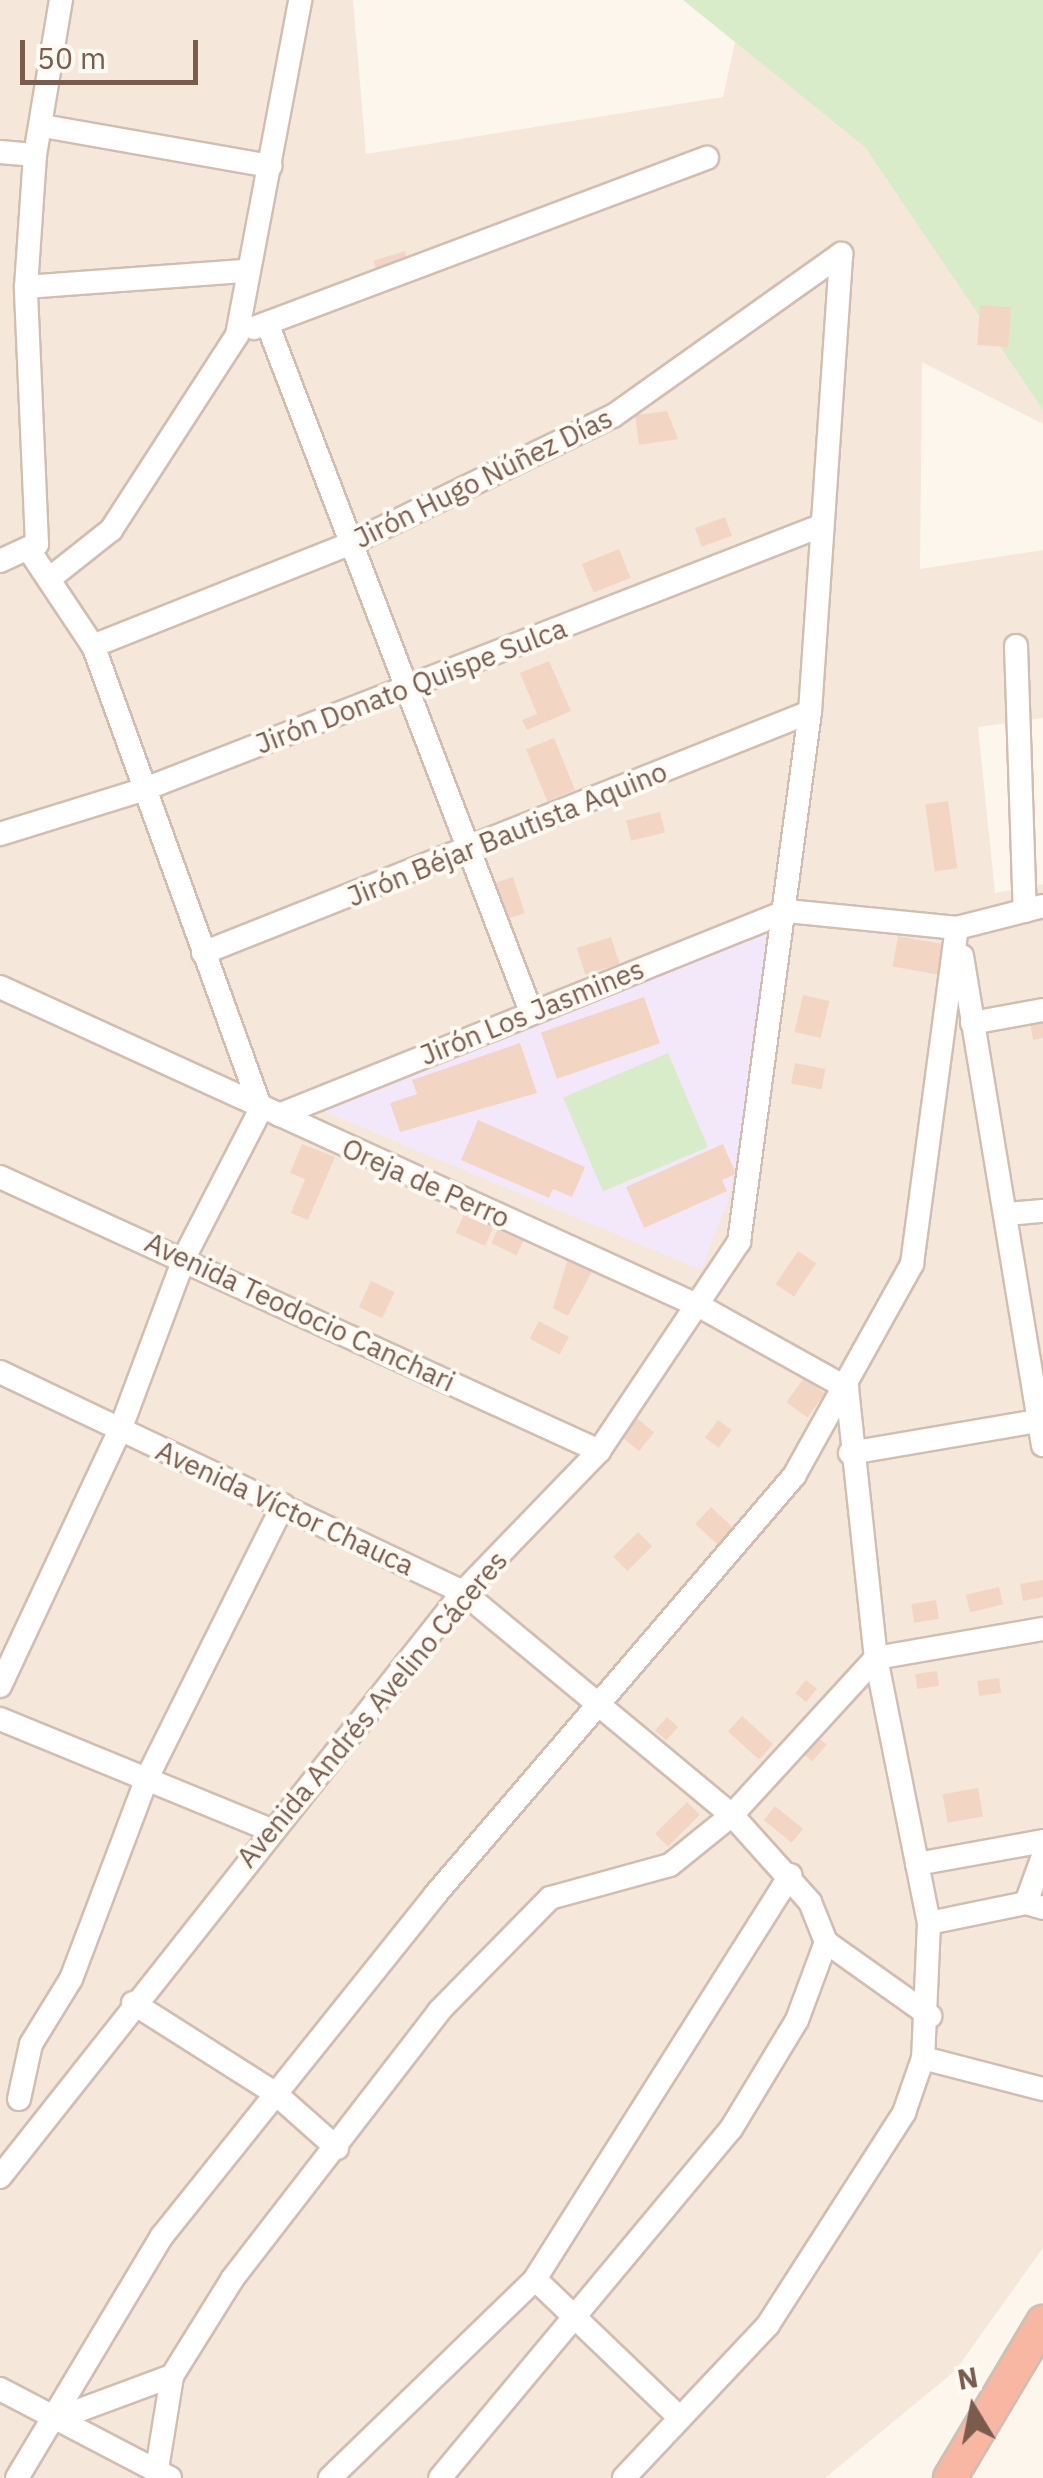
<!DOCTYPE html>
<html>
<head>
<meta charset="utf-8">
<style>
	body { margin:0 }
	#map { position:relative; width:1043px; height:2478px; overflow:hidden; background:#fdf6ec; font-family:"IBM Plex Sans",sans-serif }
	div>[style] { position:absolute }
	.residential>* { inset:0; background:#f5e8da }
	.education>* { inset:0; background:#f3e8fa }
	.green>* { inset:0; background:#d8ecc9; transform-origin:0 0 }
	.building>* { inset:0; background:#f3d5c3; transform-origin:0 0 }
	.roads { filter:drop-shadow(2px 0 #d1beb0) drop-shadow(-2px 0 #d1beb0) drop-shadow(0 2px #d1beb0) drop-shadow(0 -2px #d1beb0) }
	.minor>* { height:22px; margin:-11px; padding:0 11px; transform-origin:11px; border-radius:11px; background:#fff }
	.highway>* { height:32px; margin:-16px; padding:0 16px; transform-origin:16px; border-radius:16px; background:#f7b7a3 }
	span { translate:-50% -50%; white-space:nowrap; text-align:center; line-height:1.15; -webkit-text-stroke:8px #fffaf3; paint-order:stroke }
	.street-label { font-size:28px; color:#7a5c4d }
	.north { position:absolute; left:923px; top:2358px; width:100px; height:100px; -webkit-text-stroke:8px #fffaf3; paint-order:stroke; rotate:350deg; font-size:28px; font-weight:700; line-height:40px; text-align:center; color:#7a5c4d }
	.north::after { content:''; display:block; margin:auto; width:35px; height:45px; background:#7a5c4d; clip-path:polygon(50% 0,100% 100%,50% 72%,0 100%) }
	.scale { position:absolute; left:20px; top:40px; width:178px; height:45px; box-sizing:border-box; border:5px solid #7a5c4d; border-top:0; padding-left:12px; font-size:30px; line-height:35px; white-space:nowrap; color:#7a5c4d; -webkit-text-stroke:8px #fffaf3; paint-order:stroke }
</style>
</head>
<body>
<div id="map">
	<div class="residential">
		<div style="clip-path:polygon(0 0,353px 0,366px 154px,723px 97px,735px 42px,1043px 125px,1043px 424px,922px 362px,920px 569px,1043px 550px,1043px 718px,978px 727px,995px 893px,1043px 884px,1043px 2248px,955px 2371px,825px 2478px,0 2478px)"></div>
	</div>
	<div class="education">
		<div style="clip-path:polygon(780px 928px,729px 1197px,701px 1270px,309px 1105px)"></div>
	</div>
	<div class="green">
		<div style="clip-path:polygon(683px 0,1043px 0,1043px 410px,865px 147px)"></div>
		<div style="left:668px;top:1053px;width:102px;height:114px;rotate:67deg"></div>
	</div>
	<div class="building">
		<div style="left:405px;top:251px;width:17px;height:33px;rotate:73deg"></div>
		<div style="left:980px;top:305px;width:31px;height:40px;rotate:4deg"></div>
		<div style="clip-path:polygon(667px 411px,678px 439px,639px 445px,635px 415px)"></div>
		<div style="left:725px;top:517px;width:20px;height:32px;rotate:70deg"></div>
		<div style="left:619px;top:549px;width:31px;height:40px;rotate:68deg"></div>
		<div style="clip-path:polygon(549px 661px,571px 711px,527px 730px,522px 720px,537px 714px,520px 673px)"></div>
		<div style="left:554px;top:738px;width:56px;height:30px;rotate:68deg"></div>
		<div style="left:948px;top:801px;width:68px;height:23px;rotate:82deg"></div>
		<div style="left:660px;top:812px;width:21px;height:35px;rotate:76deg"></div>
		<div style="left:513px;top:877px;width:38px;height:24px;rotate:72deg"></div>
		<div style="left:898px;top:936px;width:47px;height:31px;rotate:10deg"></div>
		<div style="left:611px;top:937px;width:28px;height:36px;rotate:72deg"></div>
		<div style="left:803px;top:995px;width:27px;height:38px;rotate:13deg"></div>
		<div style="left:644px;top:997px;width:49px;height:109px;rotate:71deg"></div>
		<div style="clip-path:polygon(1043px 1020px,1043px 1038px,1033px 1040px,1030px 1022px)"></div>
		<div style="clip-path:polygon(520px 1043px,537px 1093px,400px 1132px,390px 1103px,417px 1094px,412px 1080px)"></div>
		<div style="left:795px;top:1063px;width:31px;height:21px;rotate:11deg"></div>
		<div style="clip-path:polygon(478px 1120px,585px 1167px,572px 1197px,553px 1189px,549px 1198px,461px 1160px)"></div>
		<div style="clip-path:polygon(302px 1144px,335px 1157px,308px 1220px,291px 1213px,305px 1179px,290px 1173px)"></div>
		<div style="clip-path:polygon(723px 1144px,736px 1174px,722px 1180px,727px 1191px,644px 1228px,626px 1187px)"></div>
		<div style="left:466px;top:1210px;width:32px;height:25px;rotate:24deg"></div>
		<div style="left:500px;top:1225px;width:28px;height:20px;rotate:26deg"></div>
		<div style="left:798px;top:1251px;width:22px;height:40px;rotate:34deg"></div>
		<div style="clip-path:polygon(569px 1255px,594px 1268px,568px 1316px,553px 1308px)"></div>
		<div style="left:371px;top:1281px;width:26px;height:29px;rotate:25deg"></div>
		<div style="left:539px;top:1321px;width:34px;height:20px;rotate:28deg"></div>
		<div style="left:804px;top:1378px;width:26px;height:30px;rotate:36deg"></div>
		<div style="left:634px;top:1416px;width:26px;height:24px;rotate:39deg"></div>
		<div style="left:718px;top:1420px;width:17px;height:22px;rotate:36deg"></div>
		<div style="left:711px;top:1507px;width:33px;height:23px;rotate:43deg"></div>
		<div style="left:638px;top:1532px;width:20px;height:35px;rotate:45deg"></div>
		<div style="clip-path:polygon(1043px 1580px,1043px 1597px,1023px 1601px,1020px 1584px)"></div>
		<div style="left:999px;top:1587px;width:18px;height:34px;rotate:77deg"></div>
		<div style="left:936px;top:1600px;width:19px;height:25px;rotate:81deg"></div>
		<div style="left:937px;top:1671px;width:15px;height:22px;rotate:82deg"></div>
		<div style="left:999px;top:1678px;width:15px;height:22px;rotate:82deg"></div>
		<div style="left:806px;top:1680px;width:14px;height:17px;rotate:39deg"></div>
		<div style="left:742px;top:1716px;width:42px;height:21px;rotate:42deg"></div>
		<div style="left:667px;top:1717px;width:15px;height:18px;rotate:42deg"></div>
		<div style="left:813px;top:1733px;width:18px;height:22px;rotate:41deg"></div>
		<div style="left:978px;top:1788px;width:29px;height:36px;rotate:80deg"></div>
		<div style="left:687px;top:1802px;width:18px;height:45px;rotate:45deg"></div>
		<div style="left:775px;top:1806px;width:36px;height:18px;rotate:39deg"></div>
	</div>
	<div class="roads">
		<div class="minor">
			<div style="left:43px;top:126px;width:231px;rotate:10deg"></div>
			<div style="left:0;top:152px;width:35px;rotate:5deg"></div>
			<div style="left:26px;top:287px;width:217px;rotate:-4.2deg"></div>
			<div style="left:267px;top:323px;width:738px;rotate:69.03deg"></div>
			<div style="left:254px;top:328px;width:484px;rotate:-20.6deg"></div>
			<div style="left:0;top:561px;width:41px;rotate:-24.7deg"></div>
			<div style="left:37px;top:544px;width:257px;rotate:-92.5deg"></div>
			<div style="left:26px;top:287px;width:132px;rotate:-86.1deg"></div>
			<div style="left:35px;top:155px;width:157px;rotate:-80.5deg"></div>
			<div style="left:49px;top:579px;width:79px;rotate:-38.3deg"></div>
			<div style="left:111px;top:530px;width:232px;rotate:-57.1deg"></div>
			<div style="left:237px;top:335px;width:341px;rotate:-79.3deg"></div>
			<div style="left:93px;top:646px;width:276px;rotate:-21.7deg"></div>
			<div style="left:349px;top:544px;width:293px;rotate:-25.9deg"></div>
			<div style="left:613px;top:416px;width:280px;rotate:-35.4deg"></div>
			<div style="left:1016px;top:646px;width:265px;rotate:88.1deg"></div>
			<div style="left:0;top:834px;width:152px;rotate:-17.2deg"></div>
			<div style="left:145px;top:789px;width:722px;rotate:-21.27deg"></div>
			<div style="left:203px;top:953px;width:653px;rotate:-21.65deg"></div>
			<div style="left:962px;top:956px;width:496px;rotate:80.6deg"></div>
			<div style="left:0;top:987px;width:773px;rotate:24.54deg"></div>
			<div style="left:703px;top:1308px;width:165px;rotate:29.1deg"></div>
			<div style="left:847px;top:1388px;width:272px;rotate:83.9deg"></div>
			<div style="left:876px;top:1658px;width:270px;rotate:78.7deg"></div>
			<div style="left:929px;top:1923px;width:135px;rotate:92.5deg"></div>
			<div style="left:923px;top:2058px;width:58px;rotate:109.1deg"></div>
			<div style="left:904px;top:2113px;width:252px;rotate:122.7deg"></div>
			<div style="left:768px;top:2325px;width:210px;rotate:133.3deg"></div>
			<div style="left:972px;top:1023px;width:72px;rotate:-10.4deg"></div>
			<div style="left:279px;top:1115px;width:547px;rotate:-21.88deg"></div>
			<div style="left:787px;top:911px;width:171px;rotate:5.7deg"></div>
			<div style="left:957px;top:928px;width:89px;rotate:-14.3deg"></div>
			<div style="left:0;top:1177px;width:659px;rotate:24.58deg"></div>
			<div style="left:1007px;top:1214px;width:36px;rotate:-5deg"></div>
			<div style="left:0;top:1372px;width:513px;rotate:25.42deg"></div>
			<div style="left:463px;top:1592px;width:349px;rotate:39.7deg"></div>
			<div style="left:732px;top:1815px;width:117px;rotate:48.1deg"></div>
			<div style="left:810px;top:1902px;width:43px;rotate:68.2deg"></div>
			<div style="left:826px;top:1942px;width:128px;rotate:35.4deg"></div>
			<div style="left:850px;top:1453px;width:196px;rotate:-9.7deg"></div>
			<div style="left:0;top:1686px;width:283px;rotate:-64.9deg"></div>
			<div style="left:120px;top:1430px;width:186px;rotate:-69.5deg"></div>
			<div style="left:185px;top:1256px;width:165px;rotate:-62.7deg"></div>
			<div style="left:261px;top:1109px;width:493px;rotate:-109.9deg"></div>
			<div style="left:93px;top:646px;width:112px;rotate:-123.7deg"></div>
			<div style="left:0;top:1719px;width:292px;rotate:22.3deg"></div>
			<div style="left:1043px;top:1856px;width:50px;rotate:109.9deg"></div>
			<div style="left:1026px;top:1903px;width:18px;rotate:16deg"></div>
			<div style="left:917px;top:1864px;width:128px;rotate:-10.3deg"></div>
			<div style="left:929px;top:1923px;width:99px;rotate:-11.7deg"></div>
			<div style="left:133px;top:2003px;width:168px;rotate:32.4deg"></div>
			<div style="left:275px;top:2093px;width:83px;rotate:41.6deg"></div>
			<div style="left:923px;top:2058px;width:124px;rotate:14.5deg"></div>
			<div style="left:19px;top:2099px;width:56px;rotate:-77.7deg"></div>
			<div style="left:31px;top:2044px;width:76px;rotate:-58.4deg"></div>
			<div style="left:71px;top:1979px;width:215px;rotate:-69.3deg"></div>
			<div style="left:147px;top:1778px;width:305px;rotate:-63.5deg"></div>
			<div style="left:0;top:2177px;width:746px;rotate:-51.64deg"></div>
			<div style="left:463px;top:1592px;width:196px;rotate:-46deg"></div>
			<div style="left:599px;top:1451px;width:252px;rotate:-56.2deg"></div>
			<div style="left:739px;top:1242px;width:535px;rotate:-82.37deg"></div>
			<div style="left:810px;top:712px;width:459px;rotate:-86.1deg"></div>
			<div style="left:535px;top:2279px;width:201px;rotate:43.8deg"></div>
			<div style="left:0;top:2389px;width:192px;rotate:27.6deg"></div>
			<div style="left:53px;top:2420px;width:127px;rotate:-20.3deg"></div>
			<div style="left:157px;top:2469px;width:94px;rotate:-80.8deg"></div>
			<div style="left:172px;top:2376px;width:115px;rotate:-58.1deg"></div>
			<div style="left:233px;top:2278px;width:337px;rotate:-52.3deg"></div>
			<div style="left:439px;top:2011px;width:158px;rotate:-45.5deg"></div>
			<div style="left:550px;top:1898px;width:124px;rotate:-15.4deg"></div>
			<div style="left:670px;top:1865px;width:80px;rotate:-38.9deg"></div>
			<div style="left:732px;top:1815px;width:213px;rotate:-47.5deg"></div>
			<div style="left:876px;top:1658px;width:169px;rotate:-9.9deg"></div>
			<div style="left:17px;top:2478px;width:282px;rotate:-59.1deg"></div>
			<div style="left:162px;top:2236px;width:437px;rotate:-51.3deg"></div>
			<div style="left:435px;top:1895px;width:552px;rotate:-49.41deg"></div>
			<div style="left:794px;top:1476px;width:243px;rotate:-60.9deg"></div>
			<div style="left:912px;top:1264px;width:339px;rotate:-82.4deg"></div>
			<div style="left:330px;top:2478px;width:286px;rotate:-44.1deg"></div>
			<div style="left:535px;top:2279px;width:478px;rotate:-57.7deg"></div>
			<div style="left:440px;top:2478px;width:454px;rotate:-50.2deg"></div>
			<div style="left:731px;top:2129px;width:127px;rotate:-58.8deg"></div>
			<div style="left:797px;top:2020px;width:83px;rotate:-69.6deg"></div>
		</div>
		<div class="highway">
			<div style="left:950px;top:2478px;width:182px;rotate:-59.2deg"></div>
		</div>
	</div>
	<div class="street-label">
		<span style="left:483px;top:478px;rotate:-26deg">Jirón Hugo Núñez Días</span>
		<span style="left:411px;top:686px;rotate:-21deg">Jirón Donato Quispe Sulca</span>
		<span style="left:507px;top:834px;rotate:-22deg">Jirón Béjar Bautista Aquino</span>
		<span style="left:532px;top:1012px;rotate:-22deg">Jirón Los Jasmines</span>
		<span style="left:426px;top:1183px;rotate:24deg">Oreja de Perro</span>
		<span style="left:300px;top:1312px;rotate:25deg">Avenida Teodocio Canchari</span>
		<span style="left:285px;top:1508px;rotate:25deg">Avenida Víctor Chauca</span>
		<span style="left:372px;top:1709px;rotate:-50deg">Avenida Andrés Avelino Cáceres</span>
	</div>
	<div class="north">N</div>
	<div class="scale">50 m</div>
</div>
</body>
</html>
